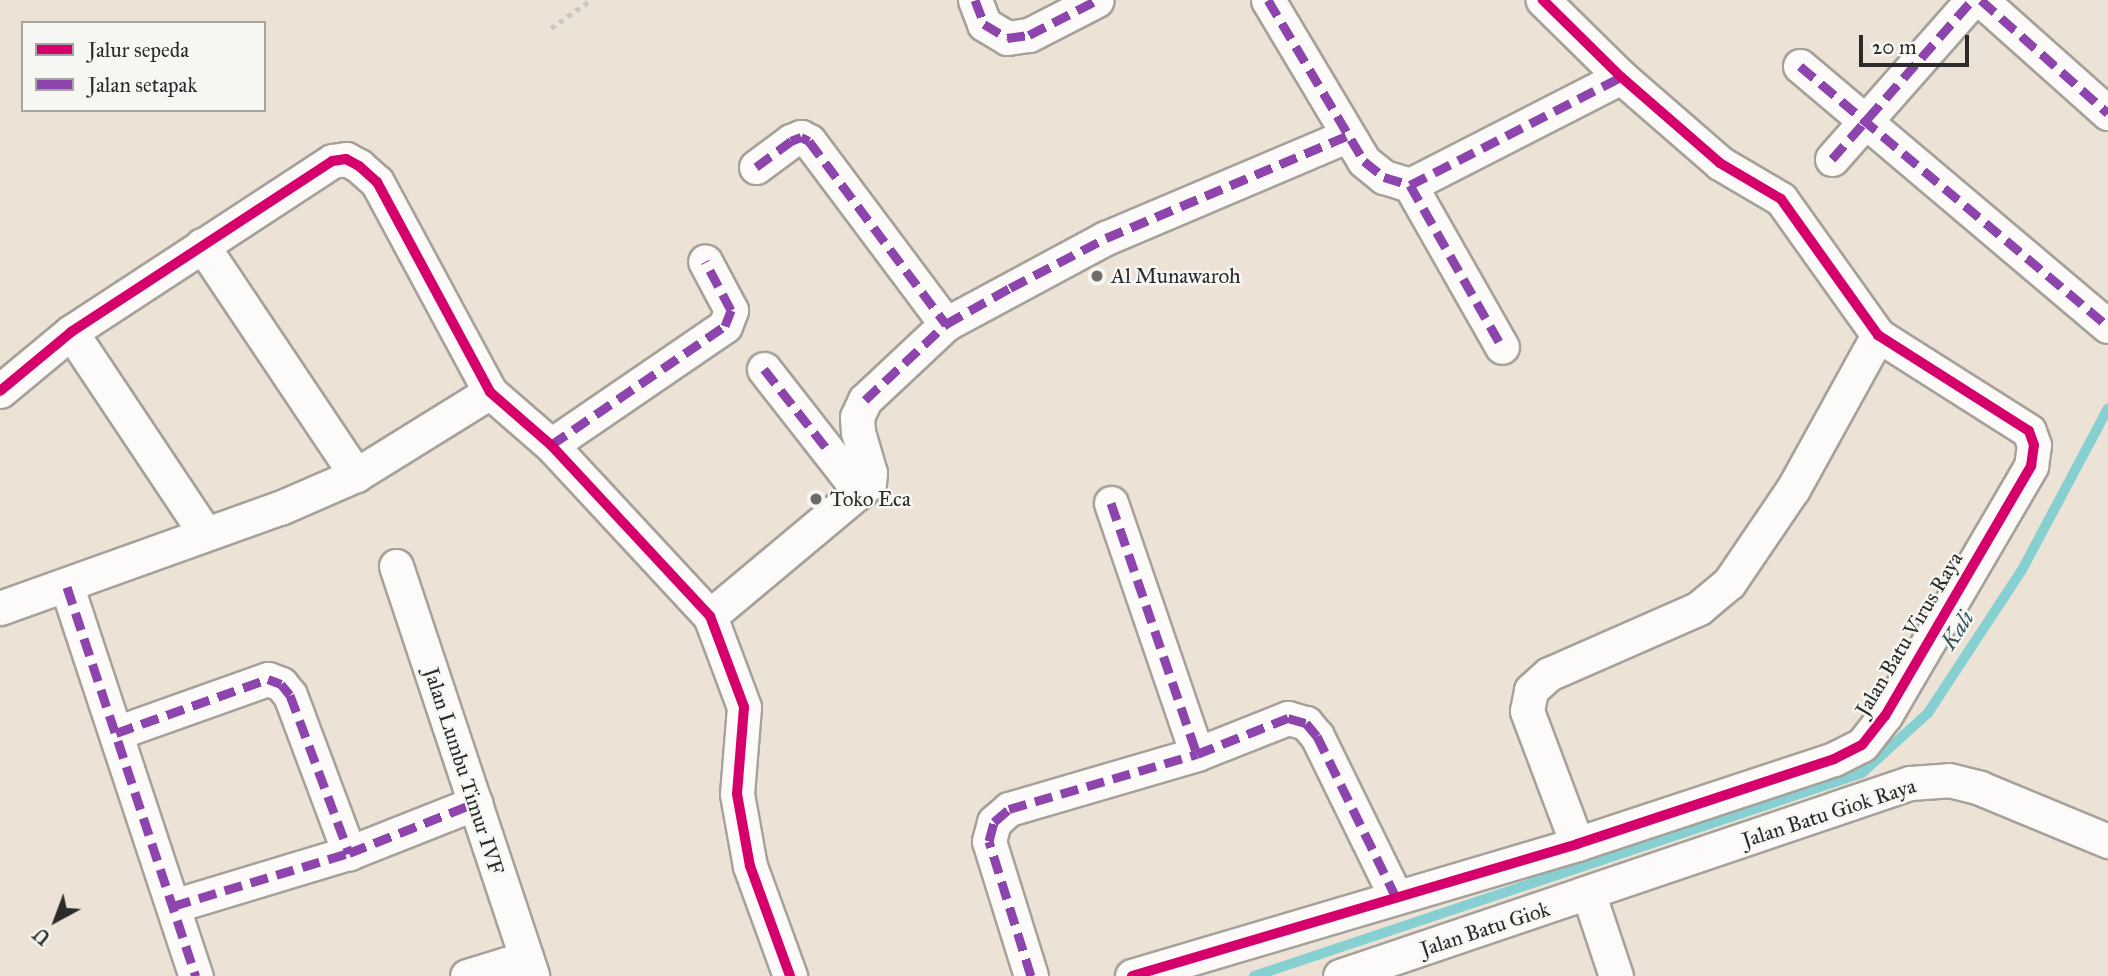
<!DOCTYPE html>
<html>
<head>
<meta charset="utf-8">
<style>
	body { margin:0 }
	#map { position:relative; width:2108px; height:976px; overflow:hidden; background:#ece2d6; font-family:"IM FELL Great Primer",serif }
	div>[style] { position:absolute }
	.stream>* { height:10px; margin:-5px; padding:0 5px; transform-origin:5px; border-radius:5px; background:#86d0d2 }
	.path>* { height:4.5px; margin-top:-2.25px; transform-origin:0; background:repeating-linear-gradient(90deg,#cac8c6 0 5px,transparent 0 10px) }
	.roads { filter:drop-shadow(2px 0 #a6a19a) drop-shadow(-2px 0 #a6a19a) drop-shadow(0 2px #a6a19a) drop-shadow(0 -2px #a6a19a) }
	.minor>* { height:33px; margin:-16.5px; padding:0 16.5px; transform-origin:16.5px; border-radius:16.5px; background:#fcfbf9 }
	.quiet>* { height:9px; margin-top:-4.5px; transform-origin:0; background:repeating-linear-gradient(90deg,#8e44ad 0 18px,transparent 0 27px) }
	.cycleway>* { height:10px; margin:-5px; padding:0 5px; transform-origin:5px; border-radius:5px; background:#d6006c }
	.dots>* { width:19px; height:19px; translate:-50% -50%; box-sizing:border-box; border:4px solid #f6f6f2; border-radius:50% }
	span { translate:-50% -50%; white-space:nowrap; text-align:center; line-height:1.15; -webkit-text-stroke:5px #f6f6f2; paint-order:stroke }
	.poi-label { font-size:21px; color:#2b2b2b }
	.left { translate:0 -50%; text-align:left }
	.street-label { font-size:21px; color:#2b2b2b }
	.water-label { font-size:23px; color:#395a5d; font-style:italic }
	.legend { position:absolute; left:21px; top:21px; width:245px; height:91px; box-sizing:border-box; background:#f6f6f2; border:2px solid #a5a5a2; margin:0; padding:9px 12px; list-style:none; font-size:21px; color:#2b2b2b }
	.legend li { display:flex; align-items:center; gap:14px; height:35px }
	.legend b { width:35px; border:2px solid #a5a5a2 }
	.north { position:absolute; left:21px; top:885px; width:70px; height:70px; -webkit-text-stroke:5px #f6f6f2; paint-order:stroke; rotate:221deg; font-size:19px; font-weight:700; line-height:28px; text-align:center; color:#2b2b2b }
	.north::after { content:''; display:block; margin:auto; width:24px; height:32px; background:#2b2b2b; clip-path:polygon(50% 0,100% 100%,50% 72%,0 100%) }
	.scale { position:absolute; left:1859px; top:35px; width:110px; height:32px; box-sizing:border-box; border:4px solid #2b2b2b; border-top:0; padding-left:9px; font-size:21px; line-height:24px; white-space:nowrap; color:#2b2b2b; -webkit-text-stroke:5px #f6f6f2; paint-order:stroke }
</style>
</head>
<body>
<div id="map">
	<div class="stream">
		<div style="left:1254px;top:976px;width:641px;rotate:-18.46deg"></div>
		<div style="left:1862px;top:773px;width:89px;rotate:-42.3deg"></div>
		<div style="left:1928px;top:713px;width:171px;rotate:-56.7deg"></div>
		<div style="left:2022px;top:570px;width:183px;rotate:-62deg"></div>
	</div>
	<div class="path">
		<div style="left:551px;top:28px;width:49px;rotate:-35deg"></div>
	</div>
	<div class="roads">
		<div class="minor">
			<div style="left:975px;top:0;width:26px;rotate:69deg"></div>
			<div style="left:984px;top:24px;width:27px;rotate:31deg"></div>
			<div style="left:1007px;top:38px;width:22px;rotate:-8deg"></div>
			<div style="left:1029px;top:35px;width:76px;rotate:-27.2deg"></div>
			<div style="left:1268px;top:0;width:187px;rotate:59.2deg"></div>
			<div style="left:1364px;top:161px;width:26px;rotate:39deg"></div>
			<div style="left:1384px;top:177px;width:27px;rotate:17deg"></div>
			<div style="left:1410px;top:185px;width:237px;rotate:-27.1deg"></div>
			<div style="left:1981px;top:0;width:170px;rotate:41.7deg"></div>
			<div style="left:1800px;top:66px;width:403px;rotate:40.2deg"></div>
			<div style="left:1832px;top:159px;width:212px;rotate:-48.6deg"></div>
			<div style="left:756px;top:167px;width:44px;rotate:-36.6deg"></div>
			<div style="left:791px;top:141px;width:11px;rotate:-22deg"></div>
			<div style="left:801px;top:137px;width:9px;rotate:27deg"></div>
			<div style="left:809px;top:141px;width:229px;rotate:53.2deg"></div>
			<div style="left:1410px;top:185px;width:186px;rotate:60.4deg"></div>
			<div style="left:202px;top:245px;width:277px;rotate:56.2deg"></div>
			<div style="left:71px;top:332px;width:242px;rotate:56.3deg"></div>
			<div style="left:764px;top:369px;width:156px;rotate:52deg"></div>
			<div style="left:0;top:391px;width:92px;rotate:-39.7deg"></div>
			<div style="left:71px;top:332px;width:312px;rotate:-33.2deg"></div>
			<div style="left:332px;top:161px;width:14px;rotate:-8deg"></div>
			<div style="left:346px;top:159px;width:15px;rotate:28deg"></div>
			<div style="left:359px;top:166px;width:24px;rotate:42deg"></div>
			<div style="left:377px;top:182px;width:238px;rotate:61.7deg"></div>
			<div style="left:490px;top:392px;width:81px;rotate:41deg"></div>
			<div style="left:551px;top:445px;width:233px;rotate:47.1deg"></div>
			<div style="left:710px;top:616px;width:97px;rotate:69.5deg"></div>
			<div style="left:744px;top:707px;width:87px;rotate:94.6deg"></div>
			<div style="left:737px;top:794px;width:73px;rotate:79.8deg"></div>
			<div style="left:750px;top:866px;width:117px;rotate:70deg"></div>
			<div style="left:551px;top:445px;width:211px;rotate:-34.4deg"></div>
			<div style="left:725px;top:326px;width:17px;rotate:-69deg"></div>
			<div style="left:731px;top:310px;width:55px;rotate:-118deg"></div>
			<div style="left:1111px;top:503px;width:265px;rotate:71.1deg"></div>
			<div style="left:396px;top:566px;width:432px;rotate:71.6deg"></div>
			<div style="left:67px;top:587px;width:410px;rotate:71.7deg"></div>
			<div style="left:0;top:608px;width:297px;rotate:-19.7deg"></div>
			<div style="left:280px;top:508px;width:83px;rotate:-23.5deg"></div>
			<div style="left:356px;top:475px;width:158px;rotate:-31.8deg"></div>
			<div style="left:710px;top:616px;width:207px;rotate:-39.9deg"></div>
			<div style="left:869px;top:483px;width:10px;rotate:-84deg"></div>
			<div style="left:870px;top:473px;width:43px;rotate:-106.3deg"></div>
			<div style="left:858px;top:432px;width:15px;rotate:-94deg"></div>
			<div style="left:857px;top:417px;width:19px;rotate:-65deg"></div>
			<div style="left:865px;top:400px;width:111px;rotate:-43.2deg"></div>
			<div style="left:946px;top:324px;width:182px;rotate:-28.3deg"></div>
			<div style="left:1106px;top:238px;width:261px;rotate:-23deg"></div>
			<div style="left:116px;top:733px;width:161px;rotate:-19.6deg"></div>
			<div style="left:268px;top:679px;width:14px;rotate:21deg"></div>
			<div style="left:281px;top:684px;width:14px;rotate:51deg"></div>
			<div style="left:290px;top:695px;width:169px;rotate:69.5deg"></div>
			<div style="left:1577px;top:844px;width:142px;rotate:-110.6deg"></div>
			<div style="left:1527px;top:711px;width:21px;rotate:-79deg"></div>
			<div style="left:1531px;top:690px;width:24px;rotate:-42deg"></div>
			<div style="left:1549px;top:674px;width:164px;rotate:-23.7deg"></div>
			<div style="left:1699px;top:608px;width:39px;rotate:-40deg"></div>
			<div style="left:1729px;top:583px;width:114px;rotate:-55.8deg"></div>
			<div style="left:1793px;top:489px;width:176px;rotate:-61.1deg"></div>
			<div style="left:1589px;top:895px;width:85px;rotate:71.6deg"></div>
			<div style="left:173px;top:906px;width:184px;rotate:-16.8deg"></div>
			<div style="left:349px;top:853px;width:136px;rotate:-21.6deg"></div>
			<div style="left:467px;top:976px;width:62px;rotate:-17deg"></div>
			<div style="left:1031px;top:976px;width:141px;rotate:-107.3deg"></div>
			<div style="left:989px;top:841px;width:20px;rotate:-75deg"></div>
			<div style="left:994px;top:822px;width:20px;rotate:-41deg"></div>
			<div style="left:1009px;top:809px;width:196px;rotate:-16.3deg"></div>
			<div style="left:1197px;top:754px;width:98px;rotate:-21.6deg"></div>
			<div style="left:1288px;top:718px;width:19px;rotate:16deg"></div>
			<div style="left:1306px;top:723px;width:17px;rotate:50deg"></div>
			<div style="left:1317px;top:736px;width:179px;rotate:63.9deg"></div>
			<div style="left:1132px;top:976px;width:464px;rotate:-16.5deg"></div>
			<div style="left:1577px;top:844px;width:271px;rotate:-18.3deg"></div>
			<div style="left:1834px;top:759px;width:31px;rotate:-27deg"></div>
			<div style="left:1862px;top:745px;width:37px;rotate:-52deg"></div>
			<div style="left:1885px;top:716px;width:290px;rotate:-59.7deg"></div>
			<div style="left:2031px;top:466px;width:21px;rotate:-82deg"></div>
			<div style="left:2034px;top:445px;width:15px;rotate:-110deg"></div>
			<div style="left:2029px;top:431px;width:179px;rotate:-147.6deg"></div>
			<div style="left:1878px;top:335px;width:167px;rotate:-125.5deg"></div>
			<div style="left:1781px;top:199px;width:71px;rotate:-149.5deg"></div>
			<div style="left:1720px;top:163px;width:131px;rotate:-139deg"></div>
			<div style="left:1621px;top:77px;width:110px;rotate:-135.4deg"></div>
			<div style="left:1340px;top:976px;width:602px;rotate:-18.71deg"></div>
			<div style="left:1910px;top:783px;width:39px;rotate:-4deg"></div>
			<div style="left:1949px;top:780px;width:32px;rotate:14deg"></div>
			<div style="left:1980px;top:788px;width:139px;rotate:22.5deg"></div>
		</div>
	</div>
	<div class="quiet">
		<div style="left:975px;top:0;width:26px;rotate:69deg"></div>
		<div style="left:984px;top:24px;width:27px;rotate:31deg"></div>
		<div style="left:1007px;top:38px;width:22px;rotate:-8deg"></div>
		<div style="left:1029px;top:35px;width:76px;rotate:-27.2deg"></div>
		<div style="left:1268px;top:0;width:187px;rotate:59.2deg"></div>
		<div style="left:1364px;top:161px;width:26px;rotate:39deg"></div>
		<div style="left:1384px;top:177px;width:27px;rotate:17deg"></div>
		<div style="left:1410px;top:185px;width:237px;rotate:-27.1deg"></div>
		<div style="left:1981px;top:0;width:170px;rotate:41.7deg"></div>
		<div style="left:1800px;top:66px;width:403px;rotate:40.2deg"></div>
		<div style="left:1832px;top:159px;width:212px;rotate:-48.6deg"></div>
		<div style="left:756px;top:167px;width:44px;rotate:-36.6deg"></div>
		<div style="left:791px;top:141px;width:11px;rotate:-22deg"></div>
		<div style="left:801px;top:137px;width:9px;rotate:27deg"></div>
		<div style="left:809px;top:141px;width:229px;rotate:53.2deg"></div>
		<div style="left:1410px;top:185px;width:186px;rotate:60.4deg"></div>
		<div style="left:764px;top:369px;width:107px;rotate:51.8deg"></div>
		<div style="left:865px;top:400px;width:111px;rotate:-43.2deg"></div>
		<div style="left:946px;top:324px;width:73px;rotate:-29.4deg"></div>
		<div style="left:1010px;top:288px;width:108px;rotate:-27.5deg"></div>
		<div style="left:1106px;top:238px;width:261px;rotate:-23deg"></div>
		<div style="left:551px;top:445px;width:211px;rotate:-34.4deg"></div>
		<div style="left:725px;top:326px;width:17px;rotate:-69deg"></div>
		<div style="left:731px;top:310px;width:55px;rotate:-118deg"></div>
		<div style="left:1111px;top:503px;width:265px;rotate:71.1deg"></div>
		<div style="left:67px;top:587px;width:410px;rotate:71.7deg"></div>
		<div style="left:116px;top:733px;width:161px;rotate:-19.6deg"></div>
		<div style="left:268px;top:679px;width:14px;rotate:21deg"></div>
		<div style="left:281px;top:684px;width:14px;rotate:51deg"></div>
		<div style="left:290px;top:695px;width:169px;rotate:69.5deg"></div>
		<div style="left:173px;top:906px;width:184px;rotate:-16.8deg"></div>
		<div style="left:349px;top:853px;width:136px;rotate:-21.6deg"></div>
		<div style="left:1031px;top:976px;width:141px;rotate:-107.3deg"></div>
		<div style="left:989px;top:841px;width:20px;rotate:-75deg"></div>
		<div style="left:994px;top:822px;width:20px;rotate:-41deg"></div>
		<div style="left:1009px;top:809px;width:196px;rotate:-16.3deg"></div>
		<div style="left:1197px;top:754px;width:98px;rotate:-21.6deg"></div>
		<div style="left:1288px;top:718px;width:19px;rotate:16deg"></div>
		<div style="left:1306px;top:723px;width:17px;rotate:50deg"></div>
		<div style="left:1317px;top:736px;width:179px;rotate:63.9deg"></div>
	</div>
	<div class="cycleway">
		<div style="left:0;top:391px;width:92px;rotate:-39.7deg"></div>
		<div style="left:71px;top:332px;width:312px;rotate:-33.2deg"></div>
		<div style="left:332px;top:161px;width:14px;rotate:-8deg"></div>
		<div style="left:346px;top:159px;width:15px;rotate:28deg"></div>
		<div style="left:359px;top:166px;width:24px;rotate:42deg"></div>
		<div style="left:377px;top:182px;width:238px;rotate:61.7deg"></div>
		<div style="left:490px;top:392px;width:81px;rotate:41deg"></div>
		<div style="left:551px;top:445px;width:233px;rotate:47.1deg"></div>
		<div style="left:710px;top:616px;width:97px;rotate:69.5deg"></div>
		<div style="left:744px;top:707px;width:87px;rotate:94.6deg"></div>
		<div style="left:737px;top:794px;width:73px;rotate:79.8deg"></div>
		<div style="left:750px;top:866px;width:117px;rotate:70deg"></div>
		<div style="left:1132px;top:976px;width:464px;rotate:-16.5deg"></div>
		<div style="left:1577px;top:844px;width:271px;rotate:-18.3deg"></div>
		<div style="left:1834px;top:759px;width:31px;rotate:-27deg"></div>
		<div style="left:1862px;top:745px;width:37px;rotate:-52deg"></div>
		<div style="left:1885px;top:716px;width:290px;rotate:-59.7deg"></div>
		<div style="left:2031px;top:466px;width:21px;rotate:-82deg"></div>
		<div style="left:2034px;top:445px;width:15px;rotate:-110deg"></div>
		<div style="left:2029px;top:431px;width:179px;rotate:-147.6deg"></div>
		<div style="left:1878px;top:335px;width:167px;rotate:-125.5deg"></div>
		<div style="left:1781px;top:199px;width:71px;rotate:-149.5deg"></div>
		<div style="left:1720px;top:163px;width:131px;rotate:-139deg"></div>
		<div style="left:1621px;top:77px;width:110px;rotate:-135.4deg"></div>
	</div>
	<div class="dots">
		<div style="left:1097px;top:276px;background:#6f6b67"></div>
		<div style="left:816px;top:499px;background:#6f6b67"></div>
	</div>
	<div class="poi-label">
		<span class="left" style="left:1111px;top:276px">Al Munawaroh</span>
		<span class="left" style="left:830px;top:499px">Toko Eca</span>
	</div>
	<div class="street-label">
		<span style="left:1909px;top:634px;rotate:-59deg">Jalan Batu Virus Raya</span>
		<span style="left:464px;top:771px;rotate:72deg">Jalan Lumbu Timur IVF</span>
		<span style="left:1829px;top:813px;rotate:-18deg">Jalan Batu Giok Raya</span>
		<span style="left:1485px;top:929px;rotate:-18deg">Jalan Batu Giok</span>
	</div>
	<div class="water-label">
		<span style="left:1957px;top:630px;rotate:-57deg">Kali</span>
	</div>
	<ul class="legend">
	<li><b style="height:9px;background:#d6006c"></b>Jalur sepeda</li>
	<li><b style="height:9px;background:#8e44ad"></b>Jalan setapak</li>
	</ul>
	<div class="north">U</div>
	<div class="scale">20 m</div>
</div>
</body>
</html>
